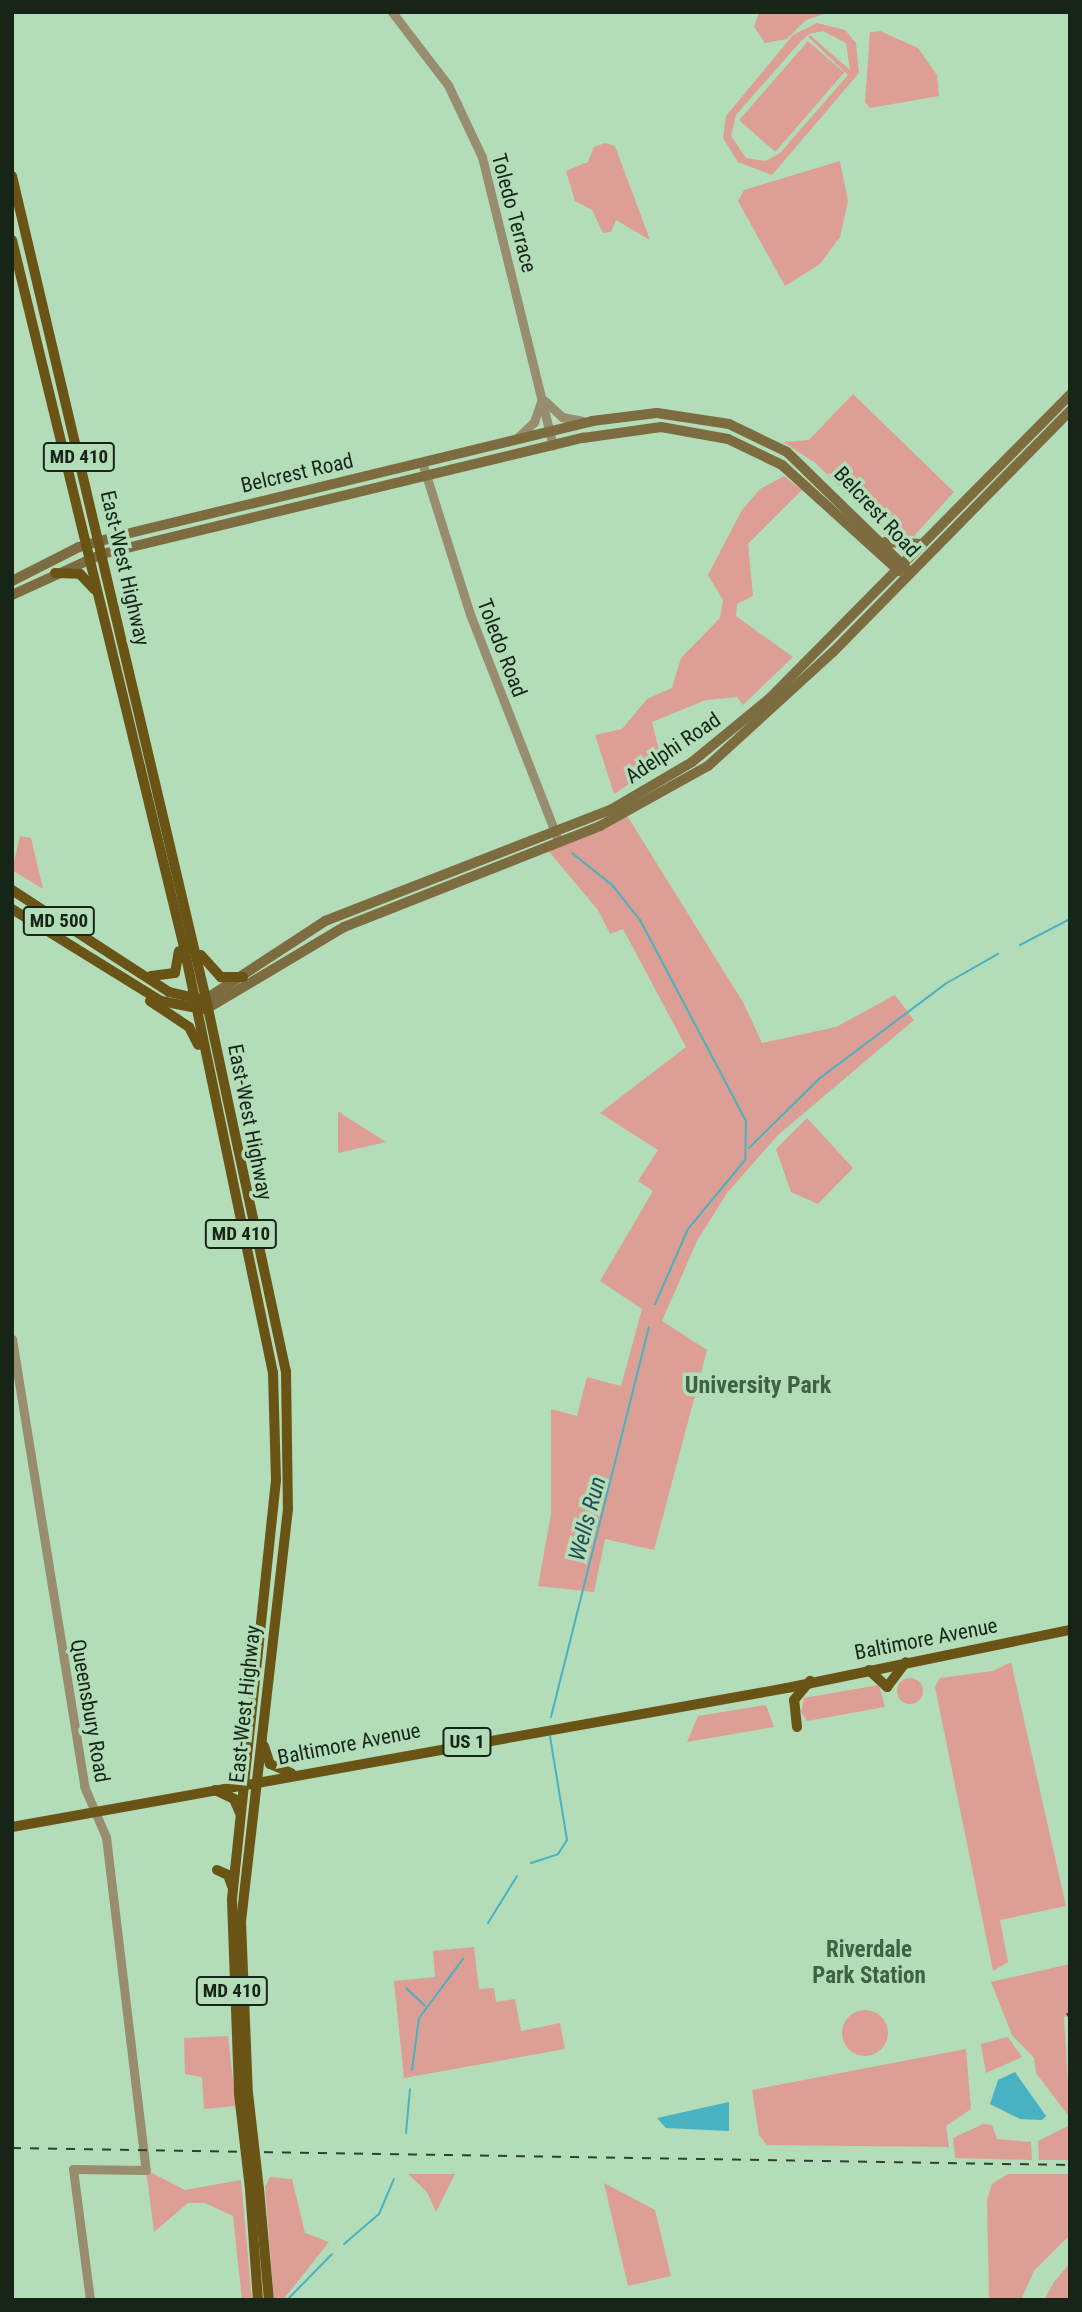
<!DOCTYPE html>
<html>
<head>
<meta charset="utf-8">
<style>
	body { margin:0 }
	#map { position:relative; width:1082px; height:2312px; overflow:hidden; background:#b3dcb9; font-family:"Roboto Condensed",sans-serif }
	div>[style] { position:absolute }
	.green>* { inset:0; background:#dd9f95; transform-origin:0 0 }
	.round { border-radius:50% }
	.water>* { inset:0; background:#48b2c2 }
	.stream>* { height:2px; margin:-1px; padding:0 1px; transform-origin:1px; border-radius:1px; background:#48b2c2 }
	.tertiary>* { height:9px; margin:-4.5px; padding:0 4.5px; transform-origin:4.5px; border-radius:4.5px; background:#988d6f }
	.secondary>* { height:10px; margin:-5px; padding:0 5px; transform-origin:5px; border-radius:5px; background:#7d6c3f }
	.primary>* { height:10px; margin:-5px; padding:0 5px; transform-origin:5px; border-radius:5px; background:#6a5415 }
	.rail>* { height:2px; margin-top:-1px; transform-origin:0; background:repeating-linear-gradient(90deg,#2e4131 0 9px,transparent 0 18px) }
	.primary-bridge>* { height:10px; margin:-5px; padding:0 5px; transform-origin:5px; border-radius:5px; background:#6a5415 }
	span { translate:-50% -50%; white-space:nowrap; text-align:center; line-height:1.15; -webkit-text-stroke:7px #b3dcb9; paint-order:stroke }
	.shield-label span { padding:2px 5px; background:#b3dcb9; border:2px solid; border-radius:5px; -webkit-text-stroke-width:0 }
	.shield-label { font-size:19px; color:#162518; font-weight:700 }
	.street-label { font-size:21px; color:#162518 }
	.water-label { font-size:23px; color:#1f4d55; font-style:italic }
	.neighbourhood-label { font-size:23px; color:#3d6244; font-weight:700 }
	.quarter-label { font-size:24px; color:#3d6244; font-weight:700 }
	.frame { position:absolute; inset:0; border:14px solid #162518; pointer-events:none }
</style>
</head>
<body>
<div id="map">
	<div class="green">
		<div style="clip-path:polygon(759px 12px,830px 12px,806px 20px,787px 39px,765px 43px,754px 27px)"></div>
		<div style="clip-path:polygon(evenodd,817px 23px,845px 30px,856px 43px,859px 73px,772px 175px,738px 162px,723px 138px,726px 116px,793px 35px,817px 23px,823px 31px,846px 43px,850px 70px,810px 35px,808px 37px,848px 75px,780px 153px,766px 161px,746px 158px,731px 136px,736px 115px,801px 41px,809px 34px,823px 31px)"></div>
		<div style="clip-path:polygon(880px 31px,918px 48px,937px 75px,939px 96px,870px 108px,865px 102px,870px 32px)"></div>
		<div style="left:808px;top:41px;width:48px;height:105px;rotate:41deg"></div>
		<div style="clip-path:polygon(605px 143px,615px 146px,650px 240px,616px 220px,611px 232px,603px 233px,592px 210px,575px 201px,566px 171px,588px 162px,594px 147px)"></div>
		<div style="clip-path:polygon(840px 161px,848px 201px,840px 237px,820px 264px,785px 286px,738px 201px,744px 190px)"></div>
		<div style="clip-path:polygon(853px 394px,954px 492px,914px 536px,892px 536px,814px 462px,783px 442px,809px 440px)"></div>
		<div style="clip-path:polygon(784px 476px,802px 490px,748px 544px,753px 596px,737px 604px,736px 616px,793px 657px,743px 705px,737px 697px,706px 700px,652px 722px,662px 762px,614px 794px,595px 735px,622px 729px,647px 699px,672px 688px,681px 658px,720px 618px,723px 600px,708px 575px,742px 510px,760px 489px)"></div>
		<div style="clip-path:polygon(626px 814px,744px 1004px,762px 1043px,836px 1027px,895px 995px,914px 1020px,778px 1135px,727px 1193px,697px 1241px,662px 1321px,707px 1350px,654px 1550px,605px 1539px,594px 1592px,538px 1586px,551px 1514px,551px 1409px,577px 1416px,587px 1377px,621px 1386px,642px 1309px,600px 1281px,653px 1191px,638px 1181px,658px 1150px,600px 1113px,686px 1047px,623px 929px,610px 934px,598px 910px,546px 848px)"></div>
		<div style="clip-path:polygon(20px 836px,31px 838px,43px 889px,12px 870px)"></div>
		<div style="clip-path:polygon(338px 1111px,345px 1116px,386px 1142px,338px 1153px)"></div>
		<div style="clip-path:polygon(807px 1118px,853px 1168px,818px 1204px,791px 1192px,776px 1149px)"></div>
		<div style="clip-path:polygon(1011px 1662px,1066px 1906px,1000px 1920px,1008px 1962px,993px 1971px,935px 1687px,940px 1678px,993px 1671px)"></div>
		<div class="round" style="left:897px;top:1678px;width:26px;height:26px"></div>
		<div style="clip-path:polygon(879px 1685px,885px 1707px,807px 1721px,801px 1712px,804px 1698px)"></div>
		<div style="clip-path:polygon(766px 1705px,774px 1727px,687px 1742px,698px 1716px)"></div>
		<div style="clip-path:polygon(474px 1947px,479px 1989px,494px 1988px,496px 2002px,515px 1999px,521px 2031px,560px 2023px,565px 2049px,404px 2078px,394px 1981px,435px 1977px,433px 1951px)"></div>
		<div style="clip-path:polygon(1070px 1964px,1070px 2014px,1064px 2017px,1070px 2118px,1036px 2073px,1034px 2058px,1012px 2035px,991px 1982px)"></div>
		<div class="round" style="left:842px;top:2010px;width:46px;height:46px"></div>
		<div style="clip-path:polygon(228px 2036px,236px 2106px,204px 2109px,202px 2077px,185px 2074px,184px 2038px)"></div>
		<div style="clip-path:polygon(1008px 2037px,1022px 2057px,986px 2073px,981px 2044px)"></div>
		<div style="clip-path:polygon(966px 2049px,971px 2109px,946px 2126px,949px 2147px,767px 2145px,759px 2135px,752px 2090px)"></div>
		<div style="clip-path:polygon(983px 2124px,992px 2125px,997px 2139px,1031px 2142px,1032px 2160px,955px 2158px,953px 2138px)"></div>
		<div style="clip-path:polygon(1070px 2125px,1070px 2160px,1039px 2160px,1038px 2141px)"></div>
		<div style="clip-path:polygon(146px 2170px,185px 2190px,241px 2180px,252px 2300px,242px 2300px,233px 2216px,205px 2203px,188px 2203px,154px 2232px)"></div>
		<div style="clip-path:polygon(408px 2174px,455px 2174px,436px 2212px,427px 2192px)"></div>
		<div style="clip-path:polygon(1008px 2174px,1070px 2174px,1070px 2235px,1034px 2271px,1021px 2300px,989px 2300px,987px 2200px,992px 2184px)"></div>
		<div style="clip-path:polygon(270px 2177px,292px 2179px,305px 2233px,329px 2242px,283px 2300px,274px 2300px,265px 2187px)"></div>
		<div style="clip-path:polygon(604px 2183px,655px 2210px,671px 2276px,628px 2286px)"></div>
		<div style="clip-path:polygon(1070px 2263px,1070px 2300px,1044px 2300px,1054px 2282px)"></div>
	</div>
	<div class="water">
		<div style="clip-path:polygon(1015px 2072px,1046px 2116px,1042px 2120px,1020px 2119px,990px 2104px,998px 2080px)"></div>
		<div style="clip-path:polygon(729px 2102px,729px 2131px,666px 2128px,657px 2118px)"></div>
	</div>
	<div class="stream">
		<div style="left:572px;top:853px;width:51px;rotate:38.7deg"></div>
		<div style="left:612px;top:885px;width:45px;rotate:51.3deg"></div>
		<div style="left:640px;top:920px;width:227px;rotate:62.2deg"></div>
		<div style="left:746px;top:1121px;width:39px;rotate:91deg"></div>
		<div style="left:745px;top:1160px;width:89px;rotate:129.6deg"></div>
		<div style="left:688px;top:1229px;width:82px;rotate:113.7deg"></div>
		<div style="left:1020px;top:945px;width:56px;rotate:-27.5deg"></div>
		<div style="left:749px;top:1148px;width:100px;rotate:-44.6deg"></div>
		<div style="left:820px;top:1078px;width:156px;rotate:-36.9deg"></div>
		<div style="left:945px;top:984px;width:61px;rotate:-29.5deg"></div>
		<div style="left:551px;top:1717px;width:402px;rotate:-75.9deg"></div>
		<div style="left:531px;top:1863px;width:28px;rotate:-18deg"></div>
		<div style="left:558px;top:1854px;width:17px;rotate:-57deg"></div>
		<div style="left:567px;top:1840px;width:105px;rotate:-99.3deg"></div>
		<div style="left:488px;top:1923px;width:55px;rotate:-58.3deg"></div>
		<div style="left:406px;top:1988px;width:26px;rotate:43deg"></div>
		<div style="left:412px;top:2070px;width:52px;rotate:-82.3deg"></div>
		<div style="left:419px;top:2018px;width:74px;rotate:-53.3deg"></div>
		<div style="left:406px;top:2133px;width:44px;rotate:-84.8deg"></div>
		<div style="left:344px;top:2244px;width:46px;rotate:-40.6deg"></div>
		<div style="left:379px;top:2214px;width:38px;rotate:-67deg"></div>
		<div style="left:287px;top:2300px;width:64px;rotate:-45.6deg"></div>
	</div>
	<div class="tertiary">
		<div style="left:392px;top:12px;width:92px;rotate:52.5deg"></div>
		<div style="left:448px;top:85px;width:80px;rotate:64.7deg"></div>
		<div style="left:482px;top:157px;width:297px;rotate:76.2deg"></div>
		<div style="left:545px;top:401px;width:23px;rotate:43deg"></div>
		<div style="left:562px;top:417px;width:21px;rotate:11deg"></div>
		<div style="left:517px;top:438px;width:23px;rotate:-43deg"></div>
		<div style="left:534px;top:422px;width:21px;rotate:-71deg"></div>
		<div style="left:422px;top:462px;width:159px;rotate:72.5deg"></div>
		<div style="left:470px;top:614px;width:245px;rotate:68.7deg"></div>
		<div style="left:12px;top:1339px;width:453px;rotate:80.8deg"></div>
		<div style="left:84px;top:1786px;width:56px;rotate:66.7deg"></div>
		<div style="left:106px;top:1837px;width:335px;rotate:83.2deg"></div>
		<div style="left:146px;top:2170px;width:73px;rotate:-179.2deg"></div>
		<div style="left:73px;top:2169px;width:132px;rotate:82.6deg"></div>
	</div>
	<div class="secondary">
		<div style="left:885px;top:542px;width:37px;rotate:3deg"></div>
		<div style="left:12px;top:581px;width:75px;rotate:-26.9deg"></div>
		<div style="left:79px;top:547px;width:49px;rotate:-15.5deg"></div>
		<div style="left:126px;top:534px;width:480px;rotate:-13.6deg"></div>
		<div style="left:592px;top:421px;width:65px;rotate:-7deg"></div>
		<div style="left:657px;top:413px;width:73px;rotate:8.7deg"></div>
		<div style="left:729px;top:424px;width:64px;rotate:25.8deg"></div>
		<div style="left:787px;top:452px;width:166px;rotate:44.3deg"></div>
		<div style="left:12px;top:595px;width:99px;rotate:-24.5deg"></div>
		<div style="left:102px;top:554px;width:495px;rotate:-13.6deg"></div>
		<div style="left:583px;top:438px;width:79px;rotate:-8deg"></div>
		<div style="left:661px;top:427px;width:68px;rotate:10.2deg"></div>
		<div style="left:728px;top:439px;width:60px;rotate:25.7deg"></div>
		<div style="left:782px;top:465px;width:158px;rotate:42.2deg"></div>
		<div style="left:206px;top:999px;width:142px;rotate:-33.2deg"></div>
		<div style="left:325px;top:921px;width:308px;rotate:-21.3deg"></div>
		<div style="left:612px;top:809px;width:93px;rotate:-30.4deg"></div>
		<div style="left:692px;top:762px;width:99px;rotate:-39.3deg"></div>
		<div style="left:769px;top:699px;width:428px;rotate:-45.3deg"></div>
		<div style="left:208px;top:1008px;width:158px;rotate:-30.8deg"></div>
		<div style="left:344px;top:927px;width:275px;rotate:-21.5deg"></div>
		<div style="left:600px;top:826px;width:124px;rotate:-29.1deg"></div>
		<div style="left:708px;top:766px;width:169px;rotate:-42.4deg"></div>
		<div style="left:833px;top:652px;width:338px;rotate:-45.5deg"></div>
	</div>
	<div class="primary">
		<div style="left:12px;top:176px;width:846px;rotate:76.74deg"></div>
		<div style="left:206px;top:999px;width:381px;rotate:77.9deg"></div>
		<div style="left:286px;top:1371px;width:138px;rotate:89.2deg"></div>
		<div style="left:288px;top:1509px;width:416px;rotate:96.5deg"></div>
		<div style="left:241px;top:1922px;width:171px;rotate:87.7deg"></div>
		<div style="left:12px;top:240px;width:728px;rotate:76.33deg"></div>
		<div style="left:184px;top:947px;width:435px;rotate:78.2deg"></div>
		<div style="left:273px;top:1373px;width:107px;rotate:88.4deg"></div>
		<div style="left:276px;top:1480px;width:422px;rotate:96deg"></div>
		<div style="left:232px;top:1900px;width:194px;rotate:87.9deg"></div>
		<div style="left:55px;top:573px;width:25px;rotate:2deg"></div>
		<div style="left:80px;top:574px;width:21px;rotate:47deg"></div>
		<div style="left:12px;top:890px;width:187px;rotate:33deg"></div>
		<div style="left:169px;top:992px;width:32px;rotate:13deg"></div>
		<div style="left:12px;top:909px;width:175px;rotate:31.7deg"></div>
		<div style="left:161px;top:1001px;width:42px;rotate:11deg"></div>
		<div style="left:201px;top:955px;width:30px;rotate:48deg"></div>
		<div style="left:221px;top:977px;width:22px"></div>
		<div style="left:151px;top:976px;width:24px;rotate:-7deg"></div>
		<div style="left:175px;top:973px;width:22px;rotate:-80deg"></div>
		<div style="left:150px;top:1001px;width:47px;rotate:33.7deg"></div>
		<div style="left:189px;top:1027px;width:20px;rotate:63deg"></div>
		<div style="left:869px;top:1670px;width:25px;rotate:43deg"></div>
		<div style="left:887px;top:1687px;width:31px;rotate:-53deg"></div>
		<div style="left:797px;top:1727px;width:27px;rotate:-96deg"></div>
		<div style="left:794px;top:1700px;width:25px;rotate:-50deg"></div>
		<div style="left:264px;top:1746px;width:19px;rotate:72deg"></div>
		<div style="left:270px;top:1764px;width:23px;rotate:23deg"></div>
		<div style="left:215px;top:1790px;width:21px;rotate:25deg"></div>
		<div style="left:234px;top:1799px;width:15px;rotate:67deg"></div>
		<div style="left:12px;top:1827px;width:787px;rotate:-10.17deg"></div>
		<div style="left:787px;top:1688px;width:289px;rotate:-11.6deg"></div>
		<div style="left:217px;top:1870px;width:12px;rotate:24deg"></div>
		<div style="left:228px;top:1875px;width:12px;rotate:70deg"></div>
		<div style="left:250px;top:2189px;width:111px;rotate:85.9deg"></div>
		<div style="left:259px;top:2189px;width:111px;rotate:84.9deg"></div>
	</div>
	<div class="rail">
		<div style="left:1067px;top:2013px;width:7px;rotate:63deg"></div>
		<div style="left:12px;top:2148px;width:1058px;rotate:0.92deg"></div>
	</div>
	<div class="primary-bridge">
		<div style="left:248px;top:2093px;width:97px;rotate:83.5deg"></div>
		<div style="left:239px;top:2094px;width:96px;rotate:83.4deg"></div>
	</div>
	<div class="shield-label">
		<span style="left:79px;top:457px">MD 410</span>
		<span style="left:59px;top:921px">MD 500</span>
		<span style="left:241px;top:1234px">MD 410</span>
		<span style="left:467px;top:1742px">US 1</span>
		<span style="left:232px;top:1991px">MD 410</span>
	</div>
	<div class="street-label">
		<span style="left:514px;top:213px;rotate:75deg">Toledo Terrace</span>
		<span style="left:297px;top:473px;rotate:-13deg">Belcrest Road</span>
		<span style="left:877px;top:512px;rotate:47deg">Belcrest Road</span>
		<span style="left:125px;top:568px;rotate:77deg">East-West Highway</span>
		<span style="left:502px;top:648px;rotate:69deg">Toledo Road</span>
		<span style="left:673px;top:748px;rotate:-34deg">Adelphi Road</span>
		<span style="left:250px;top:1122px;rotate:79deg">East-West Highway</span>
		<span style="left:926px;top:1639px;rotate:-11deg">Baltimore Avenue</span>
		<span style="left:245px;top:1704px;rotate:-84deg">East-West Highway</span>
		<span style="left:90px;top:1711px;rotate:80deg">Queensbury Road</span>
		<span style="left:349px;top:1744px;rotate:-11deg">Baltimore Avenue</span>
	</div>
	<div class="water-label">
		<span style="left:588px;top:1519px;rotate:-75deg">Wells Run</span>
	</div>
	<div class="neighbourhood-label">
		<span style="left:869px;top:1963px">Riverdale<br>Park Station</span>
	</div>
	<div class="quarter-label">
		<span style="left:758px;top:1386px">University Park</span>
	</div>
	<div class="frame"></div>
</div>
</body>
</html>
